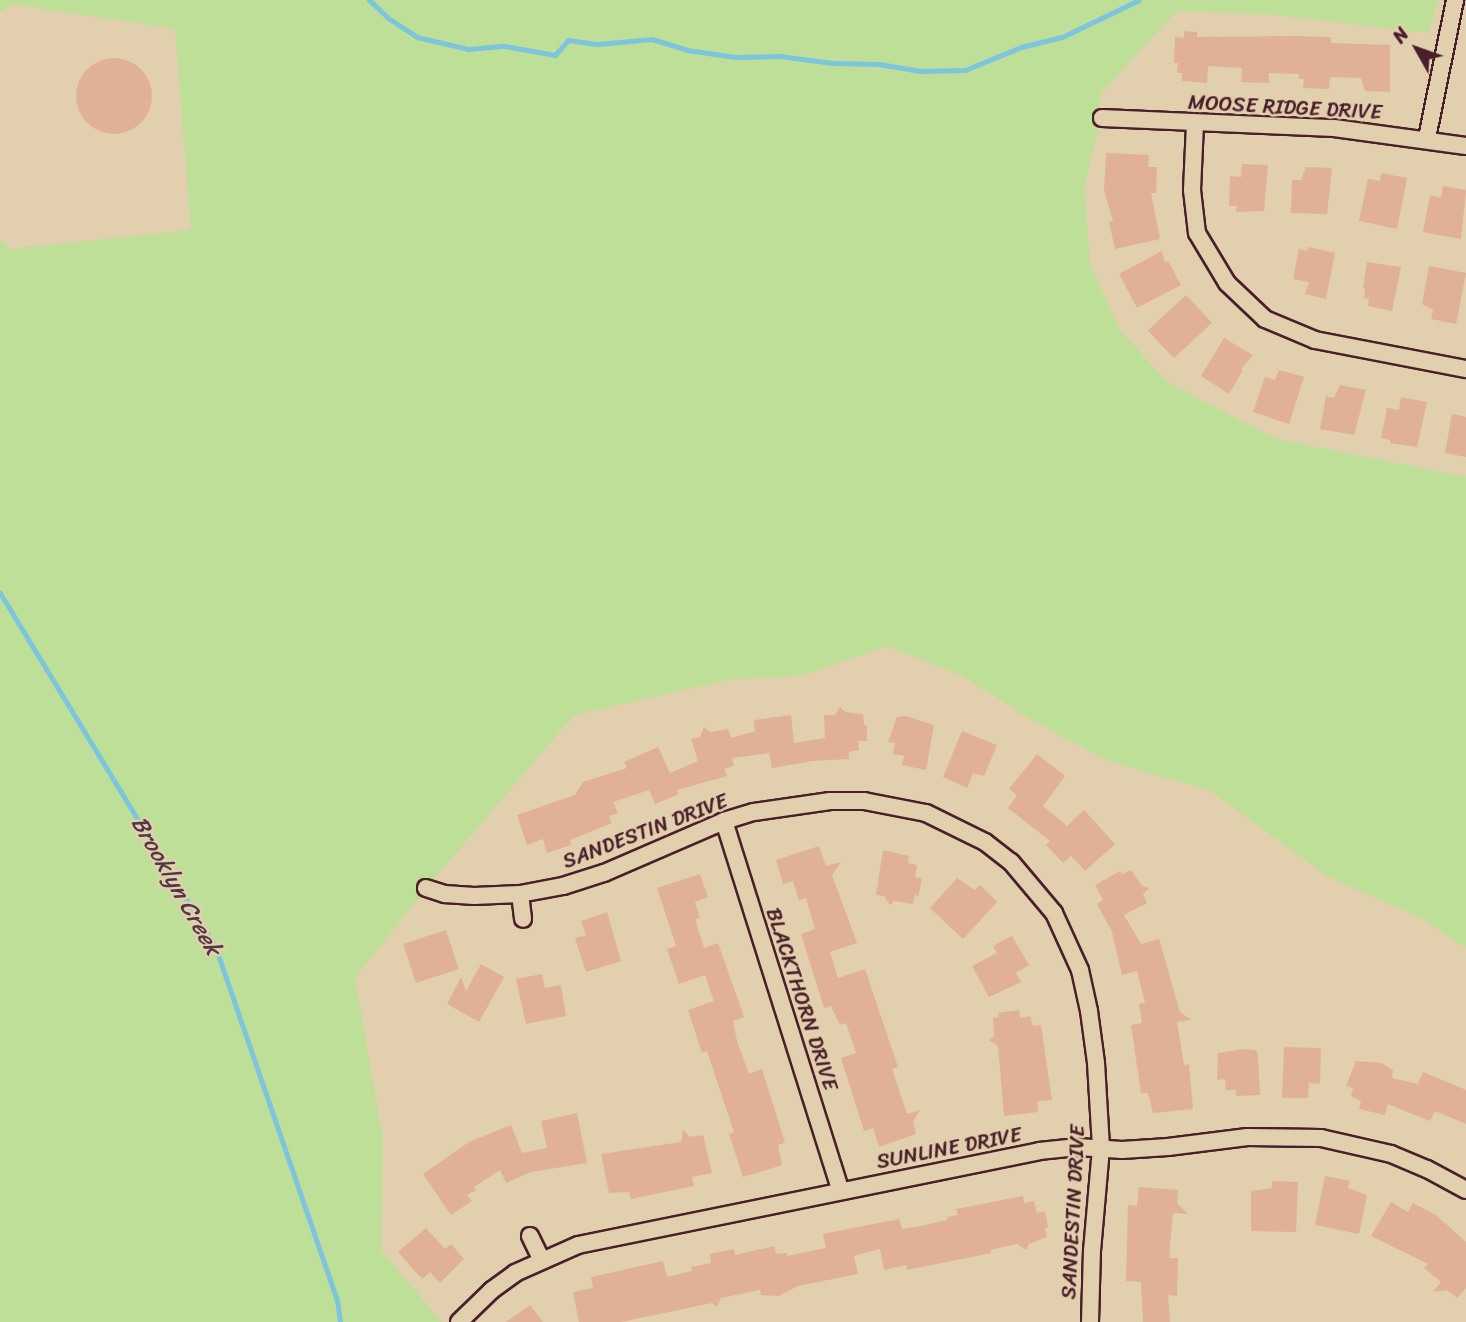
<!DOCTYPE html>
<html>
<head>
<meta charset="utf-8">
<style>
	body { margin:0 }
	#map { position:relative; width:1466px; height:1322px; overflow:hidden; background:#e2cfad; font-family:Sriracha,sans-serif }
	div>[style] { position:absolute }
	.green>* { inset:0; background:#bddf98 }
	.stream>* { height:5px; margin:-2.5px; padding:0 2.5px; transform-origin:2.5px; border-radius:2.5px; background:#7cc5dd }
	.building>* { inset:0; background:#e0b195; transform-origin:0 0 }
	.round { border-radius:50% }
	.roads { filter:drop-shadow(2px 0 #4a1f2b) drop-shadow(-2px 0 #4a1f2b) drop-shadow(0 2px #4a1f2b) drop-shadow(0 -2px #4a1f2b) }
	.street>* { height:16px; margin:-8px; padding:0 8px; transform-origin:8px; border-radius:8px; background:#e2cfad }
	span { translate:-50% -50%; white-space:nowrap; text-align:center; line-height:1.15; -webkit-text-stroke:5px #e2cfad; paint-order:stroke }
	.street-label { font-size:21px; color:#4a1f2b }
	.water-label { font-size:23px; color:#523846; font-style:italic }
	.north { position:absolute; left:1382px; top:14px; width:70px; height:70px; -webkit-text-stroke:5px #e2cfad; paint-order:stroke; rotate:310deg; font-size:19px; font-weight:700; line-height:28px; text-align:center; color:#4a1f2b }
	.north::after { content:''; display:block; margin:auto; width:24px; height:32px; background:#4a1f2b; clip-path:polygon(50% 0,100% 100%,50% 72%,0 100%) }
</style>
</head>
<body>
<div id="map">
	<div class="green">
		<div style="clip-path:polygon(0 0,1438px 0,1428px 33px,1276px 15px,1177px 11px,1100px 94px,1097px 133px,1084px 187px,1090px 264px,1120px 330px,1166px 381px,1276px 439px,1466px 477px,1466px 948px,1421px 918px,1327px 876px,1209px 790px,1111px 762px,1033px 721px,963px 676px,886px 646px,804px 675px,729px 680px,574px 715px,426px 888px,355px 978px,383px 1140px,381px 1250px,442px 1322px,0 1322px,0 239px,10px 249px,191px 230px,175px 29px,13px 4px,0 12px)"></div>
	</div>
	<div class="stream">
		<div style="left:369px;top:0;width:26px;rotate:43deg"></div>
		<div style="left:388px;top:18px;width:35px;rotate:33deg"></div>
		<div style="left:417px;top:37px;width:52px;rotate:13.2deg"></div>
		<div style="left:468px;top:49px;width:36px;rotate:-5deg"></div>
		<div style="left:504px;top:46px;width:52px;rotate:10deg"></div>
		<div style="left:555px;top:55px;width:20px;rotate:-49deg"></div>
		<div style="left:568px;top:40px;width:30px;rotate:8deg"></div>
		<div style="left:598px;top:44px;width:54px;rotate:-5.3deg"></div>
		<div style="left:652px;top:39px;width:37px;rotate:17deg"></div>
		<div style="left:687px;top:50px;width:49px;rotate:8.1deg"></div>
		<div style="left:736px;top:57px;width:43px;rotate:-1.3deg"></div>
		<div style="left:779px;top:56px;width:54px;rotate:7.4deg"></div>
		<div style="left:833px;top:63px;width:46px;rotate:1.2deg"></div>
		<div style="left:879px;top:64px;width:42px;rotate:9.7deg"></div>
		<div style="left:920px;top:71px;width:45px;rotate:-1.3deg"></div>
		<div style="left:965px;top:70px;width:61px;rotate:-22.3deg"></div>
		<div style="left:1021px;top:47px;width:42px;rotate:-13.7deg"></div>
		<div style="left:1062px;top:37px;width:85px;rotate:-25.7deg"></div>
		<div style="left:0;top:593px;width:413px;rotate:58.7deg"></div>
		<div style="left:215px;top:946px;width:374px;rotate:71deg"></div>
		<div style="left:337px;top:1300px;width:22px;rotate:82deg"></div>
	</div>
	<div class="building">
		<div style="clip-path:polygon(1184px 31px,1197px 32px,1197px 37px,1293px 36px,1331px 37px,1331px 43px,1390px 45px,1390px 92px,1365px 91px,1361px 78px,1330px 77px,1329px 89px,1303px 88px,1304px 79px,1299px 79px,1299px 74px,1269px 73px,1269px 83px,1241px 82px,1242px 68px,1208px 66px,1207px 83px,1182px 81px,1182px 73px,1177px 73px,1178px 63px,1174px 63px,1175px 37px,1184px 38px)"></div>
		<div class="round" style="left:76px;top:58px;width:76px;height:76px"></div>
		<div style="clip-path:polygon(1106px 153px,1149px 155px,1148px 167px,1157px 167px,1156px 193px,1151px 193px,1160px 239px,1115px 249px,1109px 222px,1113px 221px,1104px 191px)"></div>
		<div style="clip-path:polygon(1242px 164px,1268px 165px,1264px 211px,1236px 212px,1237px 206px,1229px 206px,1230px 176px,1241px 177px)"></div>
		<div style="clip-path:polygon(1306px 167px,1332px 168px,1327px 214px,1291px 213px,1292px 180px,1301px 180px)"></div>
		<div style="clip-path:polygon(1381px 173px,1407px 178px,1397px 229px,1359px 221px,1368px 179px,1380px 181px)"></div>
		<div style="clip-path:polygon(1443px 186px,1466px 190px,1461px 239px,1423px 232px,1430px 195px,1441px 198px)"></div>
		<div style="clip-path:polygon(1308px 247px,1335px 253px,1326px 299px,1305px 294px,1309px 282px,1293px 279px,1299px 249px,1307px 251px)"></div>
		<div style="clip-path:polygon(1162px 251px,1165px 263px,1168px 261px,1181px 285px,1137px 308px,1119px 274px)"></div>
		<div style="clip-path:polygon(1367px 262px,1401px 267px,1392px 311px,1368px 306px,1369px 299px,1364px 298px,1365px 288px,1363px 288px)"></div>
		<div style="clip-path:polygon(1429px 266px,1466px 273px,1456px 324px,1431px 319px,1433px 310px,1422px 304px)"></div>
		<div style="left:1186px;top:295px;width:38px;height:52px;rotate:47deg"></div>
		<div style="clip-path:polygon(1224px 338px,1253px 355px,1241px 369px,1243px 370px,1229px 394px,1201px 376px)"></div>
		<div style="clip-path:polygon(1279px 370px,1304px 377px,1289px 424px,1253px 412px,1265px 377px,1275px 380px)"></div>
		<div style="clip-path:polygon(1340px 385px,1366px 390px,1354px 435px,1320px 429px,1326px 396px,1334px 398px)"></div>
		<div style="clip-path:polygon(1401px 397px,1427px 402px,1417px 447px,1390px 443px,1390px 440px,1381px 438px,1387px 408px,1399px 410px)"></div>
		<div style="clip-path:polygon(1452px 414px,1466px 417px,1466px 457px,1445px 453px)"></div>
		<div style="clip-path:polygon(840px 707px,845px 712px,863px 714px,864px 725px,867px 725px,867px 741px,858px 741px,859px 750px,849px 752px,849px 759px,812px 761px,772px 768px,769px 753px,732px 758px,734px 766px,724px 769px,727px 776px,677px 790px,679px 794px,655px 804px,649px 790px,613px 802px,618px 813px,609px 816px,612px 823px,570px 840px,571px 845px,547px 853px,543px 839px,527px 845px,517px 815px,575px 795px,583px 782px,627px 768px,624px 762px,658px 747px,670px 773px,698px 761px,691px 739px,700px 737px,704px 727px,710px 732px,728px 729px,731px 738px,755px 731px,754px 720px,791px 715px,794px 743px,825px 738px,824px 715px,835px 715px)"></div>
		<div style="clip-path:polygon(906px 716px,934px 725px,926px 770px,902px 765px,904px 756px,893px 754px,895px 743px,888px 742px,897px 717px)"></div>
		<div style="clip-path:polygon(962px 731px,997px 745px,984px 776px,973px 773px,967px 788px,943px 777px)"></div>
		<div style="clip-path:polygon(1037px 754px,1065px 776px,1043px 806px,1067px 826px,1084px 810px,1115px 844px,1085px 871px,1071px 856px,1063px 863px,1046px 845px,1050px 841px,1008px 808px,1017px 795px,1009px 789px)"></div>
		<div style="clip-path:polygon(819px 846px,826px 866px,841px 862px,832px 875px,857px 943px,830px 952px,838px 978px,865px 969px,898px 1067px,892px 1069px,907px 1114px,920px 1110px,913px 1122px,916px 1134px,879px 1147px,873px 1128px,864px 1131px,841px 1058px,856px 1053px,846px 1023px,840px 1025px,831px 1006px,824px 1008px,801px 934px,815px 929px,806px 898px,799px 900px,793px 881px,783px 884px,776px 860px)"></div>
		<div style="clip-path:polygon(883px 850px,909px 856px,908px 863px,917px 865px,915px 877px,922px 879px,918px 897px,915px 894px,913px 904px,894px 901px,890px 905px,884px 896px,876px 895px)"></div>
		<div style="clip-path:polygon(1131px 870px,1142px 886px,1149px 888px,1143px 894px,1147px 903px,1124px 915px,1141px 944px,1159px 939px,1180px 1012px,1191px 1020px,1177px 1022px,1184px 1065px,1189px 1064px,1193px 1109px,1153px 1113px,1148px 1093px,1141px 1093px,1131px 1025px,1142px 1023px,1139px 1004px,1145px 1003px,1137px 971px,1122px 975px,1112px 932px,1097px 904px,1103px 900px,1095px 885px,1120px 871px,1122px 874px)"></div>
		<div style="clip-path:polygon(700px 874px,708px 897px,695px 902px,700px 918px,695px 919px,704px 948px,718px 943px,744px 1017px,733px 1021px,737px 1041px,749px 1074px,762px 1069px,785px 1143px,778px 1145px,782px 1165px,743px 1177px,729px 1134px,734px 1132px,707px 1051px,702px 1053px,688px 1010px,714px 1001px,705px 975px,679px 984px,667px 949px,676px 946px,657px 888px)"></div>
		<div style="clip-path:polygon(957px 878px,975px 890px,980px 885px,997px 902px,963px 939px,930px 908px)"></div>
		<div style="clip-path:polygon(607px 912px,621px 961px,586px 972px,575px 938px,586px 935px,581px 921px)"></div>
		<div style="left:446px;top:930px;width:41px;height:45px;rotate:72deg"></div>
		<div style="clip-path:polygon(1012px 936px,1029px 965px,1016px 973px,1021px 982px,989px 997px,972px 966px,997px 953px,993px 946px)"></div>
		<div style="clip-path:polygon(481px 964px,504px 977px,479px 1022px,447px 1004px,461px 977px,466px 991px)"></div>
		<div style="clip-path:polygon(542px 974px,545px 988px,561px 985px,566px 1016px,526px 1024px,516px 979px)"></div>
		<div style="clip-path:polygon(1019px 1010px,1020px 1018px,1030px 1016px,1033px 1026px,1041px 1025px,1052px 1100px,1037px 1101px,1038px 1112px,1004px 1116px,998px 1046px,989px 1040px,994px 1036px,993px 1018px,999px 1017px,998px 1013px)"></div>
		<div style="clip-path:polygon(1284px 1047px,1321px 1048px,1320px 1084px,1309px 1083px,1308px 1098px,1282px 1098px)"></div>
		<div style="clip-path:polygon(1245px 1049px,1256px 1050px,1258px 1055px,1260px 1095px,1236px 1096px,1236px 1090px,1226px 1090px,1225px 1079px,1217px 1080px,1218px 1053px)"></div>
		<div style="clip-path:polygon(1356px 1061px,1381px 1063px,1393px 1070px,1392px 1078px,1418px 1084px,1423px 1072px,1466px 1090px,1466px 1124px,1435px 1111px,1430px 1121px,1388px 1104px,1385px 1115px,1359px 1109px,1361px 1101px,1351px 1096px,1353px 1088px,1346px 1086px)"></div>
		<div style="clip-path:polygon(577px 1113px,587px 1163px,531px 1172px,506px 1183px,500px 1170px,474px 1187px,476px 1190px,467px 1195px,472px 1201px,451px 1215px,423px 1174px,469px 1142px,511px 1125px,522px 1153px,547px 1148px,541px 1121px)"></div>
		<div style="clip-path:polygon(683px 1130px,690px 1137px,703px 1135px,712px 1173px,692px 1177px,694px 1186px,631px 1199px,629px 1192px,609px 1193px,601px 1154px,681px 1142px)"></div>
		<div style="clip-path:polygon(1325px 1176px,1350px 1181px,1348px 1188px,1367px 1195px,1359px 1234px,1315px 1225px)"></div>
		<div style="clip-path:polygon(1272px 1181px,1298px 1182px,1296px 1232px,1251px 1231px,1251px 1191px,1272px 1188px)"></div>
		<div style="clip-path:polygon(1139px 1187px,1178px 1190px,1177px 1203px,1188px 1214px,1173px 1213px,1169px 1258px,1178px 1258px,1177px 1296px,1168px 1295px,1170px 1322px,1143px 1322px,1141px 1282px,1126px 1281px,1128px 1205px,1137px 1206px)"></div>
		<div style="clip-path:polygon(1023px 1196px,1024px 1203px,1034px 1201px,1037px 1213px,1045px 1211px,1048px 1227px,1045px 1228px,1047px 1237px,1029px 1244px,1026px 1250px,1017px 1244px,990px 1250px,991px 1253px,907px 1270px,906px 1265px,884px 1270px,880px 1249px,854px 1256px,858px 1274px,798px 1286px,779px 1296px,761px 1295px,760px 1290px,721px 1298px,717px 1307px,712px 1303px,621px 1322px,579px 1322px,573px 1292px,593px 1288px,591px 1277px,663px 1261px,667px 1277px,692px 1271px,691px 1267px,711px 1263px,710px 1254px,734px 1249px,735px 1255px,774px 1246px,776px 1254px,787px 1253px,787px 1256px,826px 1248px,823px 1234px,899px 1219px,902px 1229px,921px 1226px,947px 1220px,947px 1217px,958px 1215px,956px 1209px)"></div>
		<div style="clip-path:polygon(1391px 1202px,1408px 1212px,1413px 1203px,1436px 1215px,1466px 1242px,1466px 1288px,1457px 1298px,1447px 1290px,1433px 1292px,1441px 1282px,1424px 1268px,1428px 1264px,1371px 1236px)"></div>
		<div style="clip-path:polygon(426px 1228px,445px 1249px,451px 1244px,464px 1259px,440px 1283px,430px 1272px,422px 1279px,398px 1252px)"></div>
		<div style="clip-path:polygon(530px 1305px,543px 1322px,506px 1322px)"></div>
	</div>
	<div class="roads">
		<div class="street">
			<div style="left:1102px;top:118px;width:232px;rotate:2.5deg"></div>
			<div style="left:1334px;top:128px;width:133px;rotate:7.8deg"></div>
			<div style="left:1195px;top:124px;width:66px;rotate:92.6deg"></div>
			<div style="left:1192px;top:190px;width:43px;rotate:83.4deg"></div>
			<div style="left:1197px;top:233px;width:58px;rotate:59deg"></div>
			<div style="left:1227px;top:283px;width:52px;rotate:43.5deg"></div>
			<div style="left:1265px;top:319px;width:54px;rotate:22.8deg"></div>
			<div style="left:1315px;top:340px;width:154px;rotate:10.9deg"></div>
			<div style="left:1427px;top:138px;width:141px;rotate:-78.5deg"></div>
			<div style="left:724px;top:821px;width:388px;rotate:72.5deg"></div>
			<div style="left:426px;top:888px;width:20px;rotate:18deg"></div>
			<div style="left:445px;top:894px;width:29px;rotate:4deg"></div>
			<div style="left:474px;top:896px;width:46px;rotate:-2.5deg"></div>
			<div style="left:520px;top:894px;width:44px;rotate:-10.5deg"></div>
			<div style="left:563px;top:886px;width:43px;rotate:-17.6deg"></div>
			<div style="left:604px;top:873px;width:131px;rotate:-23.4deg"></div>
			<div style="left:724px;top:821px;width:31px;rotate:-17deg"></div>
			<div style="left:754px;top:812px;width:77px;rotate:-8.2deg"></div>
			<div style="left:830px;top:801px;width:34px"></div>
			<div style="left:864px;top:801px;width:63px;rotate:11deg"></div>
			<div style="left:926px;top:813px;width:66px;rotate:26.2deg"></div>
			<div style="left:985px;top:842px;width:33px;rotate:38deg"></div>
			<div style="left:1011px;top:862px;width:67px;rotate:49.9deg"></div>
			<div style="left:1054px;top:913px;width:63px;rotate:65.5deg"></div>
			<div style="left:1080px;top:970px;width:42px;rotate:77.6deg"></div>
			<div style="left:1089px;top:1011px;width:52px;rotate:82.3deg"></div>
			<div style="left:1096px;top:1063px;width:85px;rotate:86.6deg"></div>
			<div style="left:1101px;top:1148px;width:102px;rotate:95deg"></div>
			<div style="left:1092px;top:1250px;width:72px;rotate:91.6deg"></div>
			<div style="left:520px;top:894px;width:25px;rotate:83deg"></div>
			<div style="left:530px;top:1236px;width:25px;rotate:64deg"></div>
			<div style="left:459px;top:1322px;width:46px;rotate:-44.1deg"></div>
			<div style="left:492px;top:1290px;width:29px;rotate:-36deg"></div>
			<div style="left:515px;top:1273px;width:69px;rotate:-24deg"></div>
			<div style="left:578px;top:1245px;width:470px;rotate:-11.5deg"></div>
			<div style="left:1039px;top:1151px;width:39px;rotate:-6deg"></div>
			<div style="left:1078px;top:1147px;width:44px;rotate:3.9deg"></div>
			<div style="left:1122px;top:1150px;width:46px;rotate:-3.7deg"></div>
			<div style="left:1168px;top:1147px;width:80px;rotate:-7.2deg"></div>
			<div style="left:1247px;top:1137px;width:74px;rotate:0.8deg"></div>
			<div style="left:1321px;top:1138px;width:72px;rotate:12.9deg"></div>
			<div style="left:1391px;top:1154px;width:39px;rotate:23deg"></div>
			<div style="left:1427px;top:1169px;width:44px;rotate:28.3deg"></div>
		</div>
	</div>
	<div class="street-label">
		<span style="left:1285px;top:107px;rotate:3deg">MOOSE RIDGE DRIVE</span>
		<span style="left:645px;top:831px;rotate:-21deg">SANDESTIN DRIVE</span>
		<span style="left:802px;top:999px;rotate:72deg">BLACKTHORN DRIVE</span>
		<span style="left:949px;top:1148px;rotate:-11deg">SUNLINE DRIVE</span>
		<span style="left:1073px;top:1212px;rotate:-87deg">SANDESTIN DRIVE</span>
	</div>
	<div class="water-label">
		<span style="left:176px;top:886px;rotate:60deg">Brooklyn Creek</span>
	</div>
	<div class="north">N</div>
</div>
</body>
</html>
